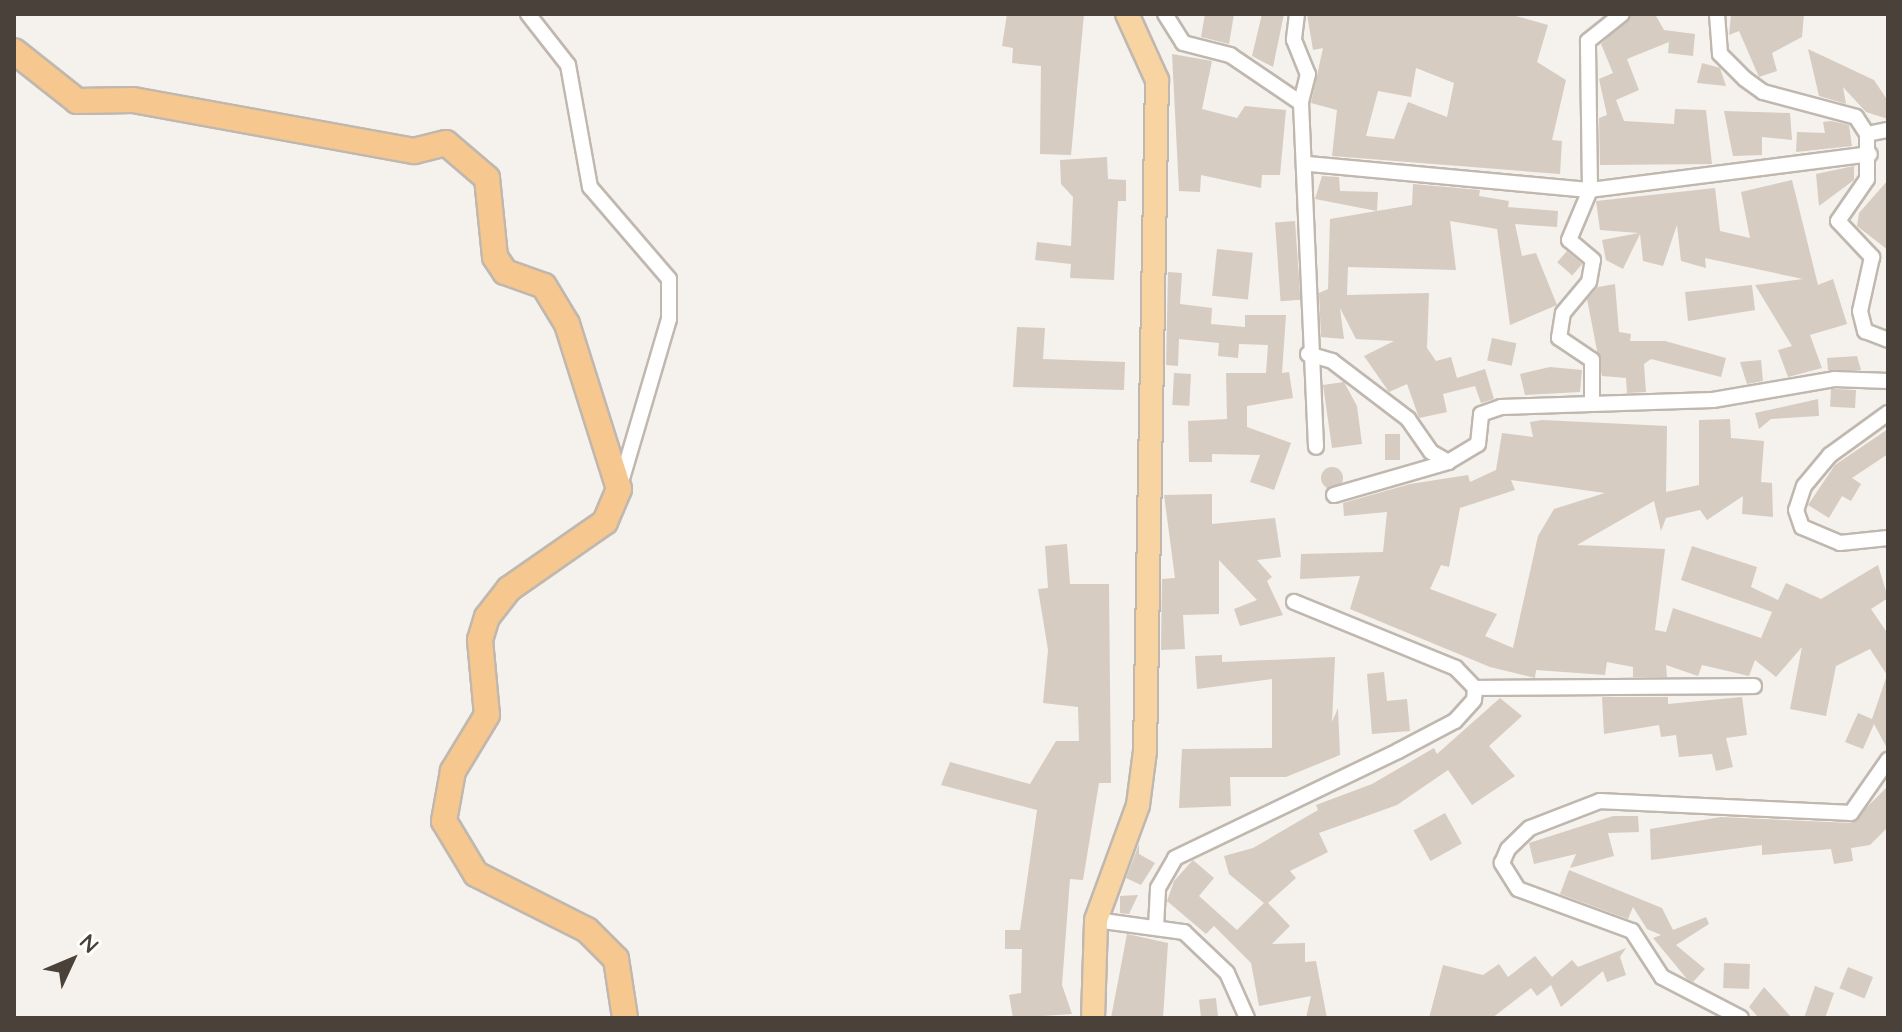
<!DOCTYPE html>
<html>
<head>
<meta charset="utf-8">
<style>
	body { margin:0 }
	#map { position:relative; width:1902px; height:1032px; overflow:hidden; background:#f5f1ec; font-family:Quicksand,sans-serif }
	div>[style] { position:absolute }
	.building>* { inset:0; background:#d6ccc2; transform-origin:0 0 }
	.round { border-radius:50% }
	.roads { filter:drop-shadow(2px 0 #c0b8af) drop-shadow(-2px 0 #c0b8af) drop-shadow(0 2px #c0b8af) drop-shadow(0 -2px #c0b8af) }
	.minor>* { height:14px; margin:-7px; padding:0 7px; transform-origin:7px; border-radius:7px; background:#fff }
	.primary>* { height:22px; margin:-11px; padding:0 11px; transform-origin:11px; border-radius:11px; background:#f8d4a3 }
	.trunk>* { height:24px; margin:-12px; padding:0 12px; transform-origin:12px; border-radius:12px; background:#f6c78e }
	span { translate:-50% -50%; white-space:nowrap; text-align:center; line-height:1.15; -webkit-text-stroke:6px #fff; paint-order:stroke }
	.frame { position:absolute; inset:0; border:16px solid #49413a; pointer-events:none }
	.north { position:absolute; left:32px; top:920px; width:80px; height:80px; -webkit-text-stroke:6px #fff; paint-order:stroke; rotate:46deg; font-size:22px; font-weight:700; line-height:32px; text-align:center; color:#49413a }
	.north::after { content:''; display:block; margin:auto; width:28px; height:36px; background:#49413a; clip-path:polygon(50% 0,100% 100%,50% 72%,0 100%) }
</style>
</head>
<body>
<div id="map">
	<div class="building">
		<div style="clip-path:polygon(1007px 14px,1084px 14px,1071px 155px,1040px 154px,1041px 66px,1012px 63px,1013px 48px,1002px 46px)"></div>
		<div style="clip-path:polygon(1205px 14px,1234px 14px,1229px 44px,1201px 37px)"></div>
		<div style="clip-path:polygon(1262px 14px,1284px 14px,1273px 67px,1252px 56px)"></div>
		<div style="clip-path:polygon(evenodd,1307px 14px,1509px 14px,1548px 25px,1537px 62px,1566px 80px,1552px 140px,1562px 141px,1560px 174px,1332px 156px,1337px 110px,1311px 103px,1323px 48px,1313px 50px,1307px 14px,1416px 68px,1454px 83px,1447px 117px,1408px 102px,1394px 139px,1366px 136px,1378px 91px,1411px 97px,1416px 68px)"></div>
		<div style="clip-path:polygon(1632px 14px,1655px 14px,1664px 30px,1695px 34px,1693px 56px,1668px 53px,1669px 42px,1627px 59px,1639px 90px,1616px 100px,1624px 121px,1674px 124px,1675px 109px,1706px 110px,1712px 164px,1600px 165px,1599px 118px,1607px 115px,1599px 79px,1613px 73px,1601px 44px)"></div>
		<div style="clip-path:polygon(1804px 14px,1802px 37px,1772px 53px,1777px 71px,1759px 77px,1739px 31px,1729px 35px,1731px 14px)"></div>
		<div style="clip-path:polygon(1808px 49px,1874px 80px,1888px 101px,1888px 119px,1866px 112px,1843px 87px,1846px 104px,1819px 96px)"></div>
		<div style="clip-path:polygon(1172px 54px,1212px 61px,1202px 109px,1237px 118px,1245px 106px,1286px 110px,1280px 175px,1262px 175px,1261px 188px,1201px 175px,1200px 192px,1179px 191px)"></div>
		<div style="clip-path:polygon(1702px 63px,1720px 68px,1726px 86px,1697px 83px)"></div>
		<div style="clip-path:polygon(1724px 111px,1790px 113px,1792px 140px,1762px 137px,1762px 155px,1733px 156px)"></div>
		<div style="clip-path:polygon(1831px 121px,1849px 125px,1852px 146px,1796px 152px,1797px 132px,1825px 133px,1823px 122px)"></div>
		<div style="clip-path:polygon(1107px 157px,1108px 179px,1126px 180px,1126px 201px,1118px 201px,1114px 280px,1070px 278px,1071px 264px,1035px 260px,1037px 242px,1071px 246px,1073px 197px,1061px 184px,1060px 160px)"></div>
		<div style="clip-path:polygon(1854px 166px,1854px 180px,1819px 206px,1816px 174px)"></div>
		<div style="clip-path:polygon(1322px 176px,1339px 177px,1340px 191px,1378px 192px,1377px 211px,1315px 199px)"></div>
		<div style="clip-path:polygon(1792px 180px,1818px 285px,1833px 279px,1847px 324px,1810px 335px,1822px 368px,1788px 377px,1778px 350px,1792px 346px,1755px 285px,1803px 279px,1705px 258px,1706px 268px,1681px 261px,1677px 225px,1663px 266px,1643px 261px,1640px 234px,1623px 269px,1606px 260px,1602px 240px,1639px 233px,1600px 230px,1596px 201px,1715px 188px,1720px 231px,1750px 238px,1741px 192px)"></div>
		<div style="clip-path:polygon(1888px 180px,1888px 250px,1857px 226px,1859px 213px)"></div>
		<div style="clip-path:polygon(1413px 184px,1480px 190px,1479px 196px,1509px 201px,1508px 207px,1558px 211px,1557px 227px,1515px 224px,1522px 256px,1536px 253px,1557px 305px,1510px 325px,1497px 229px,1450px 221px,1456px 270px,1348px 267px,1347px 295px,1429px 293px,1427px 348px,1436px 361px,1451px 357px,1457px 378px,1485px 369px,1494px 399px,1481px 403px,1475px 386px,1443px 394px,1447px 412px,1419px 418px,1407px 384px,1389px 392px,1364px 356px,1394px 341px,1356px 339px,1340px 308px,1344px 339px,1321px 337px,1319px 293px,1328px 289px,1330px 219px,1412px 205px)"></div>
		<div style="left:1295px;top:221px;width:79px;height:20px;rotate:86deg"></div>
		<div style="left:1217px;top:249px;width:36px;height:47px;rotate:6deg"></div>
		<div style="left:1567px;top:251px;width:20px;height:15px;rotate:41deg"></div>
		<div style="clip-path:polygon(1168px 272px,1182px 273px,1180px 304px,1212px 308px,1211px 324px,1245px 327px,1245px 315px,1286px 315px,1282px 373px,1289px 372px,1293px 398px,1247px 406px,1247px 427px,1291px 443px,1274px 490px,1250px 482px,1260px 455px,1212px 454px,1212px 462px,1189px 462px,1188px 421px,1227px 419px,1226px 373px,1266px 373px,1268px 345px,1239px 344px,1238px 358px,1218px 356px,1219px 343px,1179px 339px,1178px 366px,1166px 365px)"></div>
		<div style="clip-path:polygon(1615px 284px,1619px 332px,1631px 334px,1630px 341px,1665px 341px,1726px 358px,1721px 377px,1651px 359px,1644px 364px,1646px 392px,1627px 393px,1626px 378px,1602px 376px,1587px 299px,1598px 287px)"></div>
		<div style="clip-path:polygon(1752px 285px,1755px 310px,1688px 321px,1685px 292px)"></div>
		<div style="clip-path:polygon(1017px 327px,1045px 328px,1043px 359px,1125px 362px,1124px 390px,1013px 387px)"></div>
		<div style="left:1492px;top:338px;width:25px;height:23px;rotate:12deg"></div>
		<div style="clip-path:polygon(1857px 356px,1861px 370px,1828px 370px,1827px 358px)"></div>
		<div style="clip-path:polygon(1761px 360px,1763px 381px,1747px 384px,1740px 362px)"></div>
		<div style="clip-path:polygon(1550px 367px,1582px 370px,1580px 392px,1525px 395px,1520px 374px)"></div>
		<div style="left:1174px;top:373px;width:17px;height:32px;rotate:3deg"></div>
		<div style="clip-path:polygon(1344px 382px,1357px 406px,1362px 444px,1332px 448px,1323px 385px)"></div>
		<div style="left:1856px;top:390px;width:18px;height:25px;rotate:93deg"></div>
		<div style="clip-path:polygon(1818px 399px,1819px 416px,1771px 419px,1759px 429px,1755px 413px)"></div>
		<div style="clip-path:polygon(evenodd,1730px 419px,1731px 438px,1764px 441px,1761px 482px,1772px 483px,1773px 517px,1742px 514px,1743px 496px,1707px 520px,1700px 510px,1666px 518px,1661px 531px,1654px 501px,1577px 545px,1665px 549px,1655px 630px,1666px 632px,1673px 608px,1761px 638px,1772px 612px,1681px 580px,1692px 546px,1757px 567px,1751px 587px,1778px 600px,1786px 583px,1821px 599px,1878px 565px,1888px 598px,1871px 609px,1888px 634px,1888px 750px,1874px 724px,1863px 749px,1845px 742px,1858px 713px,1872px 719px,1887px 675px,1870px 649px,1836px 666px,1826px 716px,1790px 709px,1802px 647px,1776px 677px,1755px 660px,1749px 676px,1702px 665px,1698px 676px,1666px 665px,1667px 677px,1633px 677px,1633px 667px,1607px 662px,1605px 675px,1536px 670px,1535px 678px,1490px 667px,1350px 609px,1360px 576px,1300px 579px,1301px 554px,1383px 552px,1387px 512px,1344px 516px,1343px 503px,1410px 484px,1468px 475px,1470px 482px,1496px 470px,1502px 433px,1533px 437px,1530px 422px,1542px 420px,1667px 426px,1666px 492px,1699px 485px,1699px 420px,1730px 419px,1511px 480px,1605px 493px,1554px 509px,1538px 536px,1513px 648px,1485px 636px,1497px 614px,1430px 589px,1441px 565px,1449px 567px,1460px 508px,1515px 490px,1511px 480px)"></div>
		<div style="clip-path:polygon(1888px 429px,1888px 454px,1852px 478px,1861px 484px,1851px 501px,1842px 496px,1829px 518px,1808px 505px,1835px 465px)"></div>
		<div style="left:1385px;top:434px;width:15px;height:26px"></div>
		<div class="round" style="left:1321px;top:467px;width:22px;height:22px"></div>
		<div style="clip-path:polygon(1212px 494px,1212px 524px,1275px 518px,1281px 557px,1257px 560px,1272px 577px,1267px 581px,1283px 615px,1240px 626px,1234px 609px,1257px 600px,1219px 560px,1219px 614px,1183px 615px,1185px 649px,1161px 650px,1162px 579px,1175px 578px,1164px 495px)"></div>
		<div style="clip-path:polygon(1067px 544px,1070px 584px,1109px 584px,1111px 783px,1099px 783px,1083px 880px,1070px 879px,1062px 985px,1072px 1014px,1013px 1018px,1009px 995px,1021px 993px,1022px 949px,1005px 949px,1005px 930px,1020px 930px,1037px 810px,941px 785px,950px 762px,1030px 784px,1056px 741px,1079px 741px,1078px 707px,1043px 703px,1048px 650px,1038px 589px,1048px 588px,1045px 546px)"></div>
		<div style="clip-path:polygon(1222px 655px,1222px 662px,1335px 657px,1332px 722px,1338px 708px,1340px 755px,1286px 777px,1230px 777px,1231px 806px,1179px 808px,1182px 749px,1272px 748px,1272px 679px,1197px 689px,1195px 656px)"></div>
		<div style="clip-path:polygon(1384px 672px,1387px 701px,1407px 699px,1410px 731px,1372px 734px,1367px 674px)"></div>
		<div style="clip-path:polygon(1602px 697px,1668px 697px,1668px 704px,1742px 697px,1747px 735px,1726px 738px,1733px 767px,1716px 771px,1712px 754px,1679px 757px,1676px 735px,1661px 737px,1659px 725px,1604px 734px)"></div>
		<div style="clip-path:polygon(1500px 698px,1522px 716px,1489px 746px,1515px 776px,1472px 805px,1448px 770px,1397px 805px,1319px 833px,1328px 852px,1290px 871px,1296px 878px,1268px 903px,1290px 926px,1272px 944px,1305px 943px,1305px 962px,1316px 961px,1327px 1018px,1306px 1018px,1311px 996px,1259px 1006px,1251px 963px,1214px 926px,1206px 934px,1167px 901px,1174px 881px,1193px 860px,1214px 878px,1199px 896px,1237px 930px,1264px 903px,1229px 874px,1224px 856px,1253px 848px,1318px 810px,1316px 805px,1372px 784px,1434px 748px,1437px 754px)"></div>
		<div style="clip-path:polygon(1888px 786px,1888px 827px,1870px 845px,1851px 848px,1853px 861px,1834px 864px,1831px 849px,1762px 855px,1762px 845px,1651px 860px,1650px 829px,1721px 817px,1851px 823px)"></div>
		<div style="left:1445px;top:813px;width:35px;height:36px;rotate:61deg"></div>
		<div style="clip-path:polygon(1613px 816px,1638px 816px,1639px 832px,1608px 833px,1614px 856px,1570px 868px,1576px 854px,1534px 864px,1529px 843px)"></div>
		<div style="clip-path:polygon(1139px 844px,1139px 854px,1155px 863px,1141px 885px,1126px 878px)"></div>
		<div style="clip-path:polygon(1569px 870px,1662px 908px,1673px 930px,1706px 917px,1709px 924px,1676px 945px,1705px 969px,1693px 982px,1687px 979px,1653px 938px,1661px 935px,1647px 929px,1633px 907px,1628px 919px,1560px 894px)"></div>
		<div style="clip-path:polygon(1138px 895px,1129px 914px,1120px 913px,1120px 896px)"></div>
		<div style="clip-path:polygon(1127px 934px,1168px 943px,1163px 1018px,1111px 1018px)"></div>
		<div style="clip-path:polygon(1626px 948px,1620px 957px,1626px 975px,1607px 982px,1603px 971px,1561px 1007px,1551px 985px,1537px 996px,1531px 988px,1492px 1018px,1429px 1018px,1443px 965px,1483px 975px,1499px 964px,1508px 977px,1535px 956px,1552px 977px,1572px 960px,1578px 967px)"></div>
		<div style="left:1724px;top:963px;width:26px;height:25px;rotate:2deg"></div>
		<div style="left:1848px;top:967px;width:27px;height:23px;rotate:22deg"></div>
		<div style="clip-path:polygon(1815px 986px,1834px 993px,1825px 1018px,1804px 1018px)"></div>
		<div style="clip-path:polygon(1764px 987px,1792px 1018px,1759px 1018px,1749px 1007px)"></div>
		<div style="left:1216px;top:998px;width:20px;height:17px;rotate:84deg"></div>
	</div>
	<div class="roads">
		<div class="minor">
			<div style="left:528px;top:14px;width:65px;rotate:51.9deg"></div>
			<div style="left:568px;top:65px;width:124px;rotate:79.8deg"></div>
			<div style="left:590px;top:187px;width:121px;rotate:49.3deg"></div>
			<div style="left:669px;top:279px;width:40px;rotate:90deg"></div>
			<div style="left:669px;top:319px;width:173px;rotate:106.4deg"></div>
			<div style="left:1165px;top:14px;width:34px;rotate:58deg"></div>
			<div style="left:1183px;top:43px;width:49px;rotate:14.3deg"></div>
			<div style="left:1230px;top:55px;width:86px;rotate:34.1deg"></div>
			<div style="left:1301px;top:103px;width:344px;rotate:87.5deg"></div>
			<div style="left:1297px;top:14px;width:26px;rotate:97deg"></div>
			<div style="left:1294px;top:40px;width:37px;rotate:68deg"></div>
			<div style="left:1308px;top:74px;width:30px;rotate:104deg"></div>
			<div style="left:1717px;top:14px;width:40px;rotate:85.7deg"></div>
			<div style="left:1720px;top:54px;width:35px;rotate:45deg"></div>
			<div style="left:1745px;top:79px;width:22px;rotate:36deg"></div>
			<div style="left:1763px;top:92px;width:96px;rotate:15deg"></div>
			<div style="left:1856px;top:117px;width:20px;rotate:57deg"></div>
			<div style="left:1867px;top:134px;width:45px;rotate:90deg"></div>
			<div style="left:1867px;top:179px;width:51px;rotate:124.6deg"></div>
			<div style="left:1838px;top:221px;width:50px;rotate:46.6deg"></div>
			<div style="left:1872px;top:257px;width:55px;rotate:102.5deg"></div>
			<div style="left:1860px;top:311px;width:21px;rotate:76deg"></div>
			<div style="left:1865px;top:331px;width:25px;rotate:21deg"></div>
			<div style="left:1867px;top:134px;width:21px;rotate:-11deg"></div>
			<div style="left:1309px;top:164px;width:282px;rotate:5.3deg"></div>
			<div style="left:1590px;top:190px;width:149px;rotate:-90.8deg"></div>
			<div style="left:1588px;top:41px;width:43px;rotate:-38.5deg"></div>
			<div style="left:1308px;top:354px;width:25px;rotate:16deg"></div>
			<div style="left:1332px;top:361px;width:96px;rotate:37.3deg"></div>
			<div style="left:1408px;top:419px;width:40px;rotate:55.1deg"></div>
			<div style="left:1431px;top:452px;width:20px;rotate:30deg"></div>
			<div style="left:1448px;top:462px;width:35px;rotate:-31deg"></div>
			<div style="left:1478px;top:444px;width:30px;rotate:-84deg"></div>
			<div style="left:1481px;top:414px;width:21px;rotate:-19deg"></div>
			<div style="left:1501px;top:407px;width:212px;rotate:-1.9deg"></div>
			<div style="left:1713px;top:400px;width:123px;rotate:-9.8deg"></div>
			<div style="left:1834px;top:379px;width:54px;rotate:2.1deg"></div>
			<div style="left:1592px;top:404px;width:44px;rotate:-90deg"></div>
			<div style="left:1592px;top:360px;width:40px;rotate:-146deg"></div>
			<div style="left:1559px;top:338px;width:25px;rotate:-81deg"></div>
			<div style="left:1563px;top:313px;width:40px;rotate:-50deg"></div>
			<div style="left:1589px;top:282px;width:22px;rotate:-80deg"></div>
			<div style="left:1593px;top:260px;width:31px;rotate:-140deg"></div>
			<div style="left:1569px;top:240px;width:54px;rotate:-67.2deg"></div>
			<div style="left:1590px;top:190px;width:282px;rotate:-7.3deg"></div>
			<div style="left:1888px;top:413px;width:72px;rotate:144.1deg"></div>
			<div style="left:1830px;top:455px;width:40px;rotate:130deg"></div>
			<div style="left:1804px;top:486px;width:25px;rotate:108deg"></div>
			<div style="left:1796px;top:510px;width:18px;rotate:71deg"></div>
			<div style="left:1802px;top:527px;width:41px;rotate:22.8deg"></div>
			<div style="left:1840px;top:543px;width:48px;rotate:-5.9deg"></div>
			<div style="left:1334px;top:495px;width:119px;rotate:-16.1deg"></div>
			<div style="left:1475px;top:688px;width:279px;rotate:-0.4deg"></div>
			<div style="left:1096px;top:920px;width:89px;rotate:7.8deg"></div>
			<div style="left:1184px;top:932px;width:59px;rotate:43.6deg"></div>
			<div style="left:1227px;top:973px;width:49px;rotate:66deg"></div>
			<div style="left:1156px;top:927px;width:39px;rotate:-87deg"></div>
			<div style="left:1158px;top:888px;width:34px;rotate:-60deg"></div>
			<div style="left:1175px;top:858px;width:247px;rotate:-25.6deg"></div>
			<div style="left:1398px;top:751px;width:64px;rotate:-27.8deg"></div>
			<div style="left:1455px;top:721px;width:28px;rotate:-48deg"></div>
			<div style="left:1474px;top:700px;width:12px;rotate:-85deg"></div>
			<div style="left:1475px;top:688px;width:28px;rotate:-134deg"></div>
			<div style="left:1456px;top:668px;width:175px;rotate:-157.8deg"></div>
			<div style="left:1741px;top:1018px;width:89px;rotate:-152.6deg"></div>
			<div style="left:1662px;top:977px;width:55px;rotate:-123.1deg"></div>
			<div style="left:1632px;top:931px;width:121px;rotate:-159.8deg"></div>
			<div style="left:1518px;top:889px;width:31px;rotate:-122deg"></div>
			<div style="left:1502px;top:863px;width:15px;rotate:-67deg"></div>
			<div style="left:1508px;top:849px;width:30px;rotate:-44deg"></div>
			<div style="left:1530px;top:828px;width:75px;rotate:-21.1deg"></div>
			<div style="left:1600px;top:801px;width:251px;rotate:2.7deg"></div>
			<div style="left:1851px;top:813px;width:65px;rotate:-55.1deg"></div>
		</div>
		<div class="primary">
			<div style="left:1093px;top:1018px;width:98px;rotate:-88.2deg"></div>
			<div style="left:1096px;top:920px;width:122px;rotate:-69.9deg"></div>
			<div style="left:1138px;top:805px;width:54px;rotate:-82.6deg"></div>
			<div style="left:1145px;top:751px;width:671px;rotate:-88.98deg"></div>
			<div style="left:1157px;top:80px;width:72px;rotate:-114.4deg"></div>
		</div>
		<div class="trunk">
			<div style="left:14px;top:51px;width:80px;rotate:38.4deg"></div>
			<div style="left:77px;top:101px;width:56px;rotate:-1deg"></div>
			<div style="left:133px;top:100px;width:286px;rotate:10.3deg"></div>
			<div style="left:414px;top:151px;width:33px;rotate:-14deg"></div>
			<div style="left:446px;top:143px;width:54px;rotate:40.5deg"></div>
			<div style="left:487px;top:178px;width:79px;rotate:84.2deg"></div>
			<div style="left:495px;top:257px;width:18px;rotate:56deg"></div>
			<div style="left:505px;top:272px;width:41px;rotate:19.7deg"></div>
			<div style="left:544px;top:286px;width:44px;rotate:58.8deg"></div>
			<div style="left:567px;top:324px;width:173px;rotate:72.5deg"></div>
			<div style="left:619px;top:489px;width:36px;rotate:113deg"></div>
			<div style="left:605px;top:522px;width:117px;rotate:145.1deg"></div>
			<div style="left:509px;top:589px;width:36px;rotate:128deg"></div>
			<div style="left:487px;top:617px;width:24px;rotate:107deg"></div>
			<div style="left:480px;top:640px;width:75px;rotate:84.7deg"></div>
			<div style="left:487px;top:715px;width:66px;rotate:121.3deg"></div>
			<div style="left:453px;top:771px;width:51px;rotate:100.2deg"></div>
			<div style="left:444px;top:821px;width:62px;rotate:58.9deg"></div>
			<div style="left:476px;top:874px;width:124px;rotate:26.8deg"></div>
			<div style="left:587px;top:930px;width:41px;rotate:45deg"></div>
			<div style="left:616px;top:959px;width:60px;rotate:81.3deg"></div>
		</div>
	</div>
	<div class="frame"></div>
	<div class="north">N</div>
</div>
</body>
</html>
